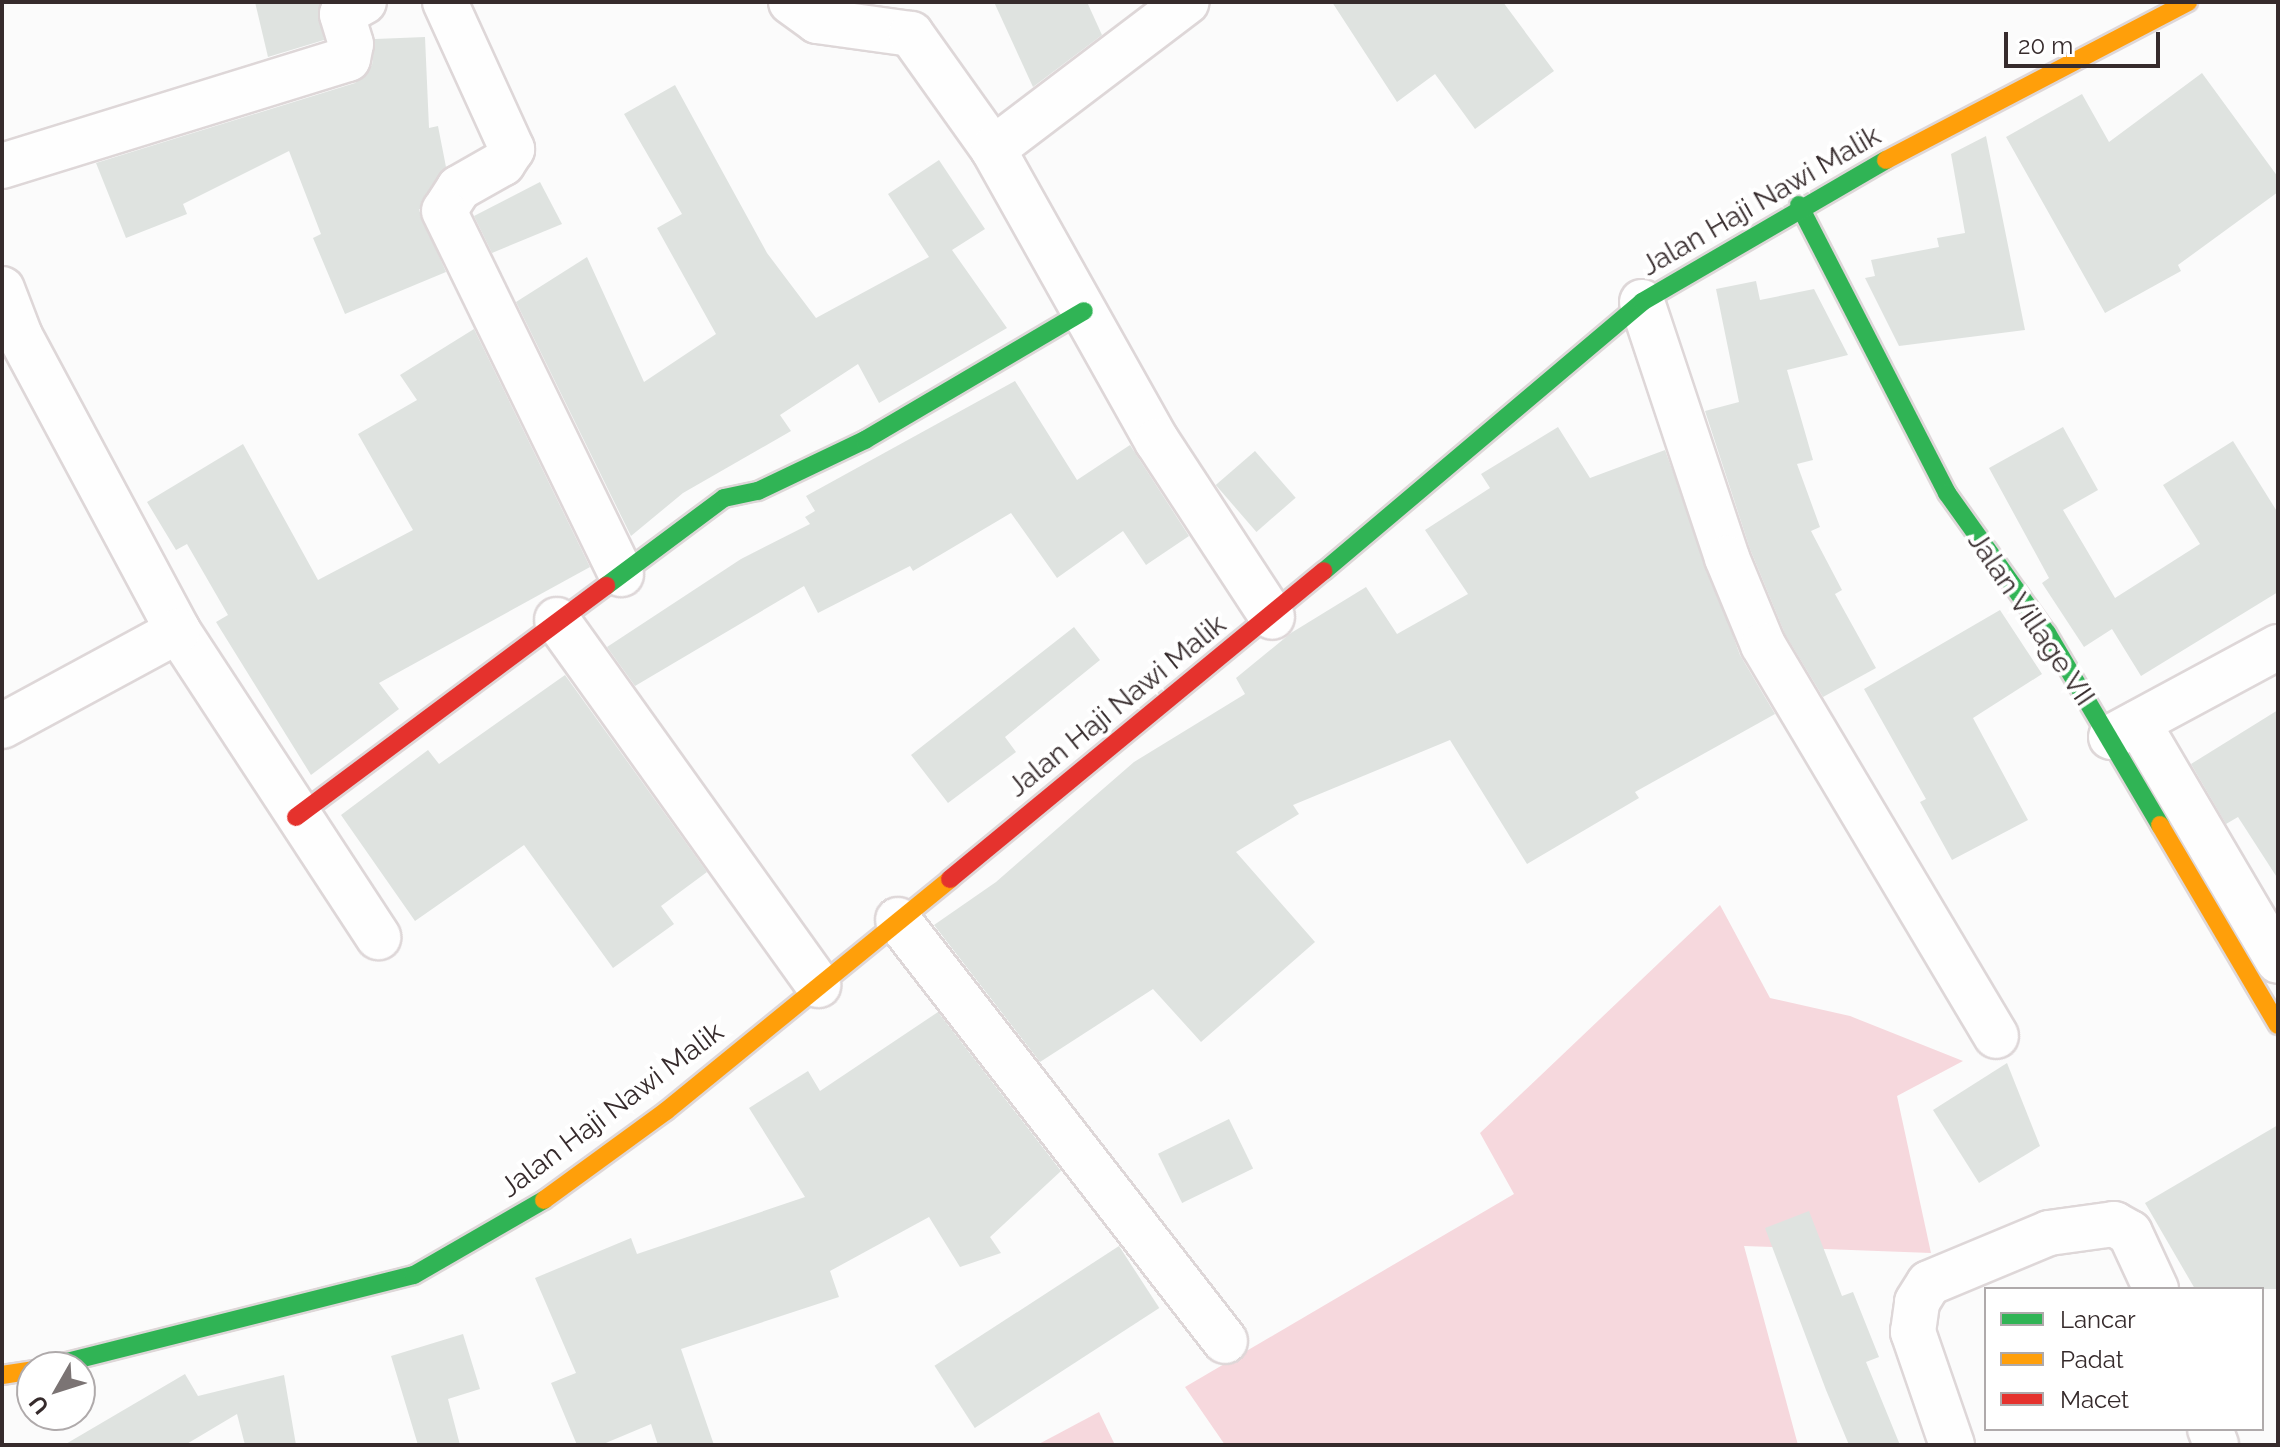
<!DOCTYPE html>
<html>
<head>
<meta charset="utf-8">
<style>
	body { margin:0 }
	#map { position:relative; width:2280px; height:1447px; overflow:hidden; background:#fbfbfb; font-family:Raleway,sans-serif }
	div>[style] { position:absolute }
	.green>* { inset:0; background:#f6d8dd }
	.building>* { inset:0; background:#dfe3e0; transform-origin:0 0 }
	.roads { filter:drop-shadow(2px 0 #ded7d8) drop-shadow(-2px 0 #ded7d8) drop-shadow(0 2px #ded7d8) drop-shadow(0 -2px #ded7d8) }
	.street>* { height:44px; margin:-22px; padding:0 22px; transform-origin:22px; border-radius:22px; background:#fefefe }
	.fast>* { height:18px; margin:-9px; padding:0 9px; transform-origin:9px; border-radius:9px; background:#30b455 }
	.slow>* { height:18px; margin:-9px; padding:0 9px; transform-origin:9px; border-radius:9px; background:#ff9f0a }
	.jam>* { height:18px; margin:-9px; padding:0 9px; transform-origin:9px; border-radius:9px; background:#e5322d }
	span { translate:-50% -50%; white-space:nowrap; text-align:center; line-height:1.15; -webkit-text-stroke:8px #fff; paint-order:stroke }
	.street-label { font-size:28px; color:#362b2c }
	.frame { position:absolute; inset:0; border:4px solid #362b2c; pointer-events:none }
	.legend { position:absolute; left:1984px; top:1287px; width:280px; height:144px; box-sizing:border-box; background:#fff; border:2px solid #afaaab; margin:0; padding:10px 14px; list-style:none; font-size:24px; color:#362b2c }
	.legend li { display:flex; align-items:center; gap:16px; height:40px }
	.legend b { width:40px; border:2px solid #afaaab }
	.north { position:absolute; left:16px; top:1351px; width:80px; height:80px; box-sizing:border-box; background:#fff; border:2px solid #afaaab; border-radius:50%; rotate:231deg; font-size:22px; font-weight:700; line-height:32px; text-align:center; color:#362b2c }
	.north::after { content:''; display:block; margin:auto; width:28px; height:36px; background:#7b7474; clip-path:polygon(50% 0,100% 100%,50% 72%,0 100%) }
	.scale { position:absolute; left:2004px; top:32px; width:156px; height:36px; box-sizing:border-box; border:4px solid #362b2c; border-top:0; padding-left:10px; font-size:24px; line-height:28px; white-space:nowrap; color:#362b2c; -webkit-text-stroke:6px #fff; paint-order:stroke }
</style>
</head>
<body>
<div id="map">
	<div class="green">
		<div style="clip-path:polygon(1720px 905px,1770px 998px,1850px 1016px,1963px 1061px,1897px 1096px,1931px 1253px,1744px 1246px,1798px 1445px,1225px 1445px,1185px 1387px,1514px 1194px,1480px 1133px)"></div>
		<div style="clip-path:polygon(1099px 1412px,1115px 1445px,1037px 1445px)"></div>
	</div>
	<div class="building">
		<div style="clip-path:polygon(255px 2px,321px 2px,324px 40px,268px 57px)"></div>
		<div style="clip-path:polygon(994px 2px,1087px 2px,1102px 35px,1033px 87px)"></div>
		<div style="clip-path:polygon(1332px 2px,1503px 2px,1554px 71px,1475px 129px,1435px 74px,1397px 102px)"></div>
		<div style="clip-path:polygon(425px 37px,429px 128px,438px 126px,446px 167px,419px 210px,446px 272px,345px 314px,313px 238px,321px 234px,289px 151px,183px 204px,187px 214px,126px 238px,96px 163px,355px 83px,372px 65px,375px 39px)"></div>
		<div style="clip-path:polygon(2202px 73px,2278px 177px,2278px 192px,2178px 265px,2181px 271px,2105px 313px,2006px 137px,2082px 94px,2109px 142px)"></div>
		<div style="clip-path:polygon(675px 85px,767px 253px,816px 318px,929px 257px,888px 194px,939px 160px,985px 229px,952px 250px,1007px 328px,879px 403px,858px 364px,780px 415px,791px 431px,683px 493px,631px 536px,516px 302px,587px 257px,644px 382px,716px 334px,657px 228px,682px 214px,624px 114px)"></div>
		<div style="clip-path:polygon(1986px 136px,2025px 330px,1899px 346px,1865px 278px,1875px 276px,1871px 260px,1939px 247px,1937px 238px,1965px 233px,1951px 154px)"></div>
		<div style="clip-path:polygon(540px 182px,562px 224px,492px 253px,474px 216px)"></div>
		<div style="clip-path:polygon(1756px 281px,1760px 300px,1814px 289px,1848px 355px,1787px 370px,1813px 460px,1797px 464px,1820px 527px,1811px 531px,1842px 590px,1835px 594px,1876px 668px,1823px 697px,1785px 634px,1750px 549px,1705px 411px,1739px 402px,1716px 289px)"></div>
		<div style="clip-path:polygon(474px 329px,590px 567px,379px 683px,399px 709px,311px 775px,216px 622px,228px 615px,187px 544px,176px 550px,147px 502px,243px 444px,318px 580px,413px 530px,358px 434px,417px 400px,400px 375px)"></div>
		<div style="clip-path:polygon(1015px 381px,1077px 480px,1130px 445px,1189px 536px,1146px 565px,1123px 531px,1057px 578px,1011px 513px,913px 571px,910px 566px,818px 613px,804px 586px,635px 686px,607px 647px,741px 559px,810px 524px,805px 517px,815px 511px,806px 496px)"></div>
		<div style="clip-path:polygon(1558px 427px,1590px 478px,1665px 450px,1740px 655px,1775px 714px,1635px 792px,1639px 798px,1527px 864px,1450px 740px,1293px 805px,1299px 814px,1236px 852px,1315px 942px,1201px 1042px,1153px 989px,1040px 1062px,934px 925px,996px 882px,1134px 762px,1245px 694px,1236px 678px,1291px 633px,1366px 587px,1397px 634px,1468px 594px,1425px 530px,1490px 488px,1481px 474px)"></div>
		<div style="clip-path:polygon(2063px 427px,2098px 490px,2063px 510px,2115px 598px,2200px 544px,2163px 485px,2233px 441px,2278px 513px,2278px 592px,2141px 676px,2112px 629px,2084px 647px,2042px 583px,2049px 578px,1989px 468px)"></div>
		<div style="left:1255px;top:451px;width:62px;height:52px;rotate:49deg"></div>
		<div style="clip-path:polygon(2000px 610px,2042px 674px,1973px 718px,2028px 820px,1952px 860px,1920px 802px,1926px 799px,1864px 689px)"></div>
		<div style="clip-path:polygon(1074px 627px,1100px 660px,1005px 737px,1016px 752px,948px 803px,911px 755px)"></div>
		<div style="clip-path:polygon(565px 675px,707px 872px,661px 906px,674px 924px,613px 968px,524px 845px,415px 921px,341px 815px,428px 750px,439px 764px)"></div>
		<div style="clip-path:polygon(2278px 710px,2278px 879px,2238px 817px,2226px 824px,2191px 764px)"></div>
		<div style="clip-path:polygon(938px 1012px,1061px 1171px,990px 1237px,1001px 1253px,960px 1267px,929px 1217px,830px 1271px,839px 1297px,681px 1349px,714px 1445px,658px 1445px,651px 1424px,601px 1445px,577px 1445px,551px 1383px,576px 1373px,535px 1278px,631px 1238px,637px 1254px,805px 1197px,749px 1108px,808px 1071px,820px 1091px)"></div>
		<div style="clip-path:polygon(2007px 1063px,2040px 1146px,1979px 1183px,1933px 1110px)"></div>
		<div style="left:1229px;top:1119px;width:55px;height:79px;rotate:64deg"></div>
		<div style="clip-path:polygon(2278px 1125px,2278px 1289px,2195px 1289px,2145px 1203px)"></div>
		<div style="clip-path:polygon(1809px 1211px,1842px 1296px,1853px 1292px,1879px 1357px,1866px 1362px,1900px 1445px,1849px 1445px,1826px 1390px,1765px 1228px)"></div>
		<div style="left:1119px;top:1246px;width:74px;height:220px;rotate:57deg"></div>
		<div style="clip-path:polygon(463px 1334px,480px 1389px,448px 1399px,460px 1445px,418px 1445px,391px 1356px)"></div>
		<div style="clip-path:polygon(185px 1374px,198px 1396px,284px 1375px,296px 1445px,245px 1445px,237px 1414px,185px 1445px,64px 1445px)"></div>
	</div>
	<div class="roads">
		<div class="street">
			<div style="left:445px;top:2px;width:162px;rotate:65.5deg"></div>
			<div style="left:512px;top:149px;width:17px;rotate:123deg"></div>
			<div style="left:503px;top:163px;width:51px;rotate:150.4deg"></div>
			<div style="left:459px;top:188px;width:27px;rotate:123deg"></div>
			<div style="left:444px;top:211px;width:404px;rotate:64deg"></div>
			<div style="left:791px;top:2px;width:32px;rotate:36deg"></div>
			<div style="left:817px;top:21px;width:95px;rotate:7.9deg"></div>
			<div style="left:911px;top:34px;width:141px;rotate:54.5deg"></div>
			<div style="left:993px;top:149px;width:335px;rotate:60.7deg"></div>
			<div style="left:1157px;top:441px;width:210px;rotate:56.8deg"></div>
			<div style="left:993px;top:149px;width:243px;rotate:-37.2deg"></div>
			<div style="left:2px;top:166px;width:362px;rotate:-17.2deg"></div>
			<div style="left:348px;top:59px;width:15px;rotate:-79deg"></div>
			<div style="left:351px;top:44px;width:31px;rotate:-107deg"></div>
			<div style="left:342px;top:14px;width:25px;rotate:-29deg"></div>
			<div style="left:2px;top:289px;width:50px;rotate:69deg"></div>
			<div style="left:20px;top:336px;width:335px;rotate:61.8deg"></div>
			<div style="left:178px;top:631px;width:366px;rotate:56.8deg"></div>
			<div style="left:1642px;top:302px;width:270px;rotate:71.6deg"></div>
			<div style="left:1727px;top:558px;width:94px;rotate:67.5deg"></div>
			<div style="left:1763px;top:645px;width:455px;rotate:59.2deg"></div>
			<div style="left:557px;top:620px;width:449px;rotate:54.4deg"></div>
			<div style="left:2138px;top:723px;width:276px;rotate:59.5deg"></div>
			<div style="left:2px;top:726px;width:200px;rotate:-28.4deg"></div>
			<div style="left:2111px;top:737px;width:190px;rotate:-28.3deg"></div>
			<div style="left:898px;top:920px;width:533px;rotate:52.16deg"></div>
			<div style="left:2210px;top:1429px;width:17px;rotate:69deg"></div>
			<div style="left:1952px;top:1445px;width:120px;rotate:-109deg"></div>
			<div style="left:1913px;top:1332px;width:30px;rotate:-82deg"></div>
			<div style="left:1917px;top:1302px;width:22px;rotate:-58deg"></div>
			<div style="left:1929px;top:1283px;width:130px;rotate:-22.6deg"></div>
			<div style="left:2049px;top:1233px;width:66px;rotate:-7.9deg"></div>
			<div style="left:2114px;top:1224px;width:18px;rotate:29deg"></div>
			<div style="left:2130px;top:1233px;width:62px;rotate:65.1deg"></div>
		</div>
		<div class="fast">
			<div style="left:1799px;top:205px;width:324px;rotate:62.8deg"></div>
			<div style="left:1947px;top:493px;width:172px;rotate:54.5deg"></div>
			<div style="left:2047px;top:633px;width:223px;rotate:59.5deg"></div>
			<div style="left:1324px;top:571px;width:417px;rotate:-40.2deg"></div>
			<div style="left:1642px;top:302px;width:282px;rotate:-30.2deg"></div>
			<div style="left:606px;top:586px;width:147px;rotate:-36.7deg"></div>
			<div style="left:724px;top:498px;width:35px;rotate:-12deg"></div>
			<div style="left:758px;top:491px;width:119px;rotate:-25.5deg"></div>
			<div style="left:865px;top:440px;width:254px;rotate:-30.5deg"></div>
			<div style="left:47px;top:1367px;width:378px;rotate:-14.1deg"></div>
			<div style="left:414px;top:1275px;width:150px;rotate:-30deg"></div>
		</div>
		<div class="slow">
			<div style="left:1886px;top:160px;width:341px;rotate:-27.6deg"></div>
			<div style="left:2160px;top:825px;width:232px;rotate:59.5deg"></div>
			<div style="left:544px;top:1200px;width:151px;rotate:-36.1deg"></div>
			<div style="left:666px;top:1111px;width:367px;rotate:-39.2deg"></div>
			<div style="left:2px;top:1375px;width:30px;rotate:-9deg"></div>
		</div>
		<div class="jam">
			<div style="left:296px;top:817px;width:387px;rotate:-36.7deg"></div>
			<div style="left:950px;top:879px;width:484px;rotate:-39.5deg"></div>
		</div>
	</div>
	<div class="street-label">
		<span style="left:1761px;top:201px;rotate:-30deg">Jalan Haji Nawi Malik</span>
		<span style="left:2031px;top:619px;rotate:56deg">Jalan Village VII</span>
		<span style="left:1117px;top:706px;rotate:-39deg">Jalan Haji Nawi Malik</span>
		<span style="left:612px;top:1110px;rotate:-37deg">Jalan Haji Nawi Malik</span>
	</div>
	<div class="frame"></div>
	<ul class="legend">
	<li><b style="height:10px;background:#30b455"></b>Lancar</li>
	<li><b style="height:10px;background:#ff9f0a"></b>Padat</li>
	<li><b style="height:10px;background:#e5322d"></b>Macet</li>
	</ul>
	<div class="north">U</div>
	<div class="scale">20 m</div>
</div>
</body>
</html>
